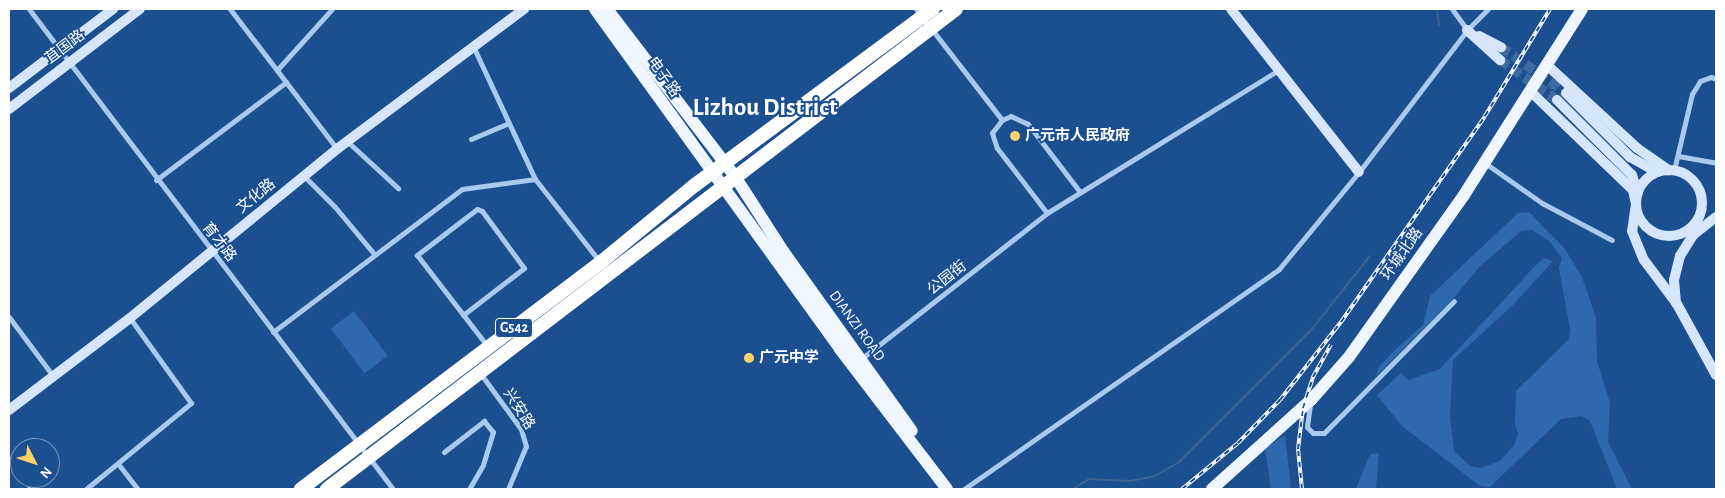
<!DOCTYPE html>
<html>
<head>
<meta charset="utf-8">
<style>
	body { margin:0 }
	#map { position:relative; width:1725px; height:498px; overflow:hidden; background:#1b4f8f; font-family:"Alegreya Sans","Noto Sans SC",sans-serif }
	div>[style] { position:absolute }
	.green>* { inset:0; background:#2e69ad; transform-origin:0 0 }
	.stream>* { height:2px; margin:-1px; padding:0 1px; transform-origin:1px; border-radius:1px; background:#3c6290 }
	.secondary-tunnel>* { height:10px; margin-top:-5px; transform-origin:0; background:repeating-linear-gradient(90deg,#3d69a0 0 10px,transparent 0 15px) }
	.street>* { height:5px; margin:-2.5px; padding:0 2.5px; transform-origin:2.5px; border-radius:2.5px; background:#a9c9ee }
	.secondary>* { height:10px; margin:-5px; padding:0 5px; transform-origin:5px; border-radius:5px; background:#d6e6fa }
	.secondary>.ring { margin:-5px; padding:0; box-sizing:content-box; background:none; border:10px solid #d6e6fa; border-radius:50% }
	.primary>* { height:12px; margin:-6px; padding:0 6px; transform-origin:6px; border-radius:6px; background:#f0f6ff }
	.highway>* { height:14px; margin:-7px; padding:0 7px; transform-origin:7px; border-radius:7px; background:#fff }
	.rail>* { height:4px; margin-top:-2px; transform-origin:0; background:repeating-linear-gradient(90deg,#1b4f8f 0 5.5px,#fff 0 11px); box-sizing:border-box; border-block:1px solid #fff }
	.dots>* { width:14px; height:14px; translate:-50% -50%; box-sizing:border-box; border:2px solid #1b4f8f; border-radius:50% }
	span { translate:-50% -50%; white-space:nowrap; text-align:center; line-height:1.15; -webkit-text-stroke:4px #1b4f8f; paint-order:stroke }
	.shield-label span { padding:1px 4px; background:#1b4f8f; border:1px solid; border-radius:4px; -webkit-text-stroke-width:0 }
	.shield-label { font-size:14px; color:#fff; font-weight:700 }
	.street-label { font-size:15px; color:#fff }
	.poi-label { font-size:15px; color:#fff; font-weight:700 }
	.left { translate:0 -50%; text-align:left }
	.town-label { font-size:25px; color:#fff; font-weight:700 }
	.frame { position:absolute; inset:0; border:10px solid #fff; pointer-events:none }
	.north { position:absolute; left:10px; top:438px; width:50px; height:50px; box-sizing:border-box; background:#1b4f8f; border:1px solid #7695bc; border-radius:50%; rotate:131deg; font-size:14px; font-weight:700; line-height:20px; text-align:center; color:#fff }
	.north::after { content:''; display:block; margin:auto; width:18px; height:22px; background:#ffd166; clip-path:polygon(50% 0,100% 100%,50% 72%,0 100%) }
</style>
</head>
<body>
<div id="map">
	<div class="green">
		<div style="clip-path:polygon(1529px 212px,1565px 249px,1582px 277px,1596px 318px,1597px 361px,1610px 403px,1608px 442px,1632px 489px,1617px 489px,1590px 421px,1582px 416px,1561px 419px,1490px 487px,1480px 486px,1402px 426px,1377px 395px,1401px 373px,1409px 380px,1440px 369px,1536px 265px,1544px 258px,1553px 261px,1514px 304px,1453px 360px,1450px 417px,1454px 451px,1470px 466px,1480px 468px,1500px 461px,1514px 445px,1518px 434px,1515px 424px,1516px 391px,1569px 339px,1570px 329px,1559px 268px,1562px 258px,1549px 241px,1532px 230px,1521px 231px,1480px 266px,1452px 300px,1375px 377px,1379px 367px,1394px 351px,1423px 325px,1430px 296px,1518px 213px)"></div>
		<div style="left:354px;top:311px;width:56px;height:29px;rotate:53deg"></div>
		<div style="clip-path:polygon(1285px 435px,1291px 489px,1271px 489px,1265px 448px)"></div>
		<div style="clip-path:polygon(1379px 453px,1376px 489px,1356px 489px,1370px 454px)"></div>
	</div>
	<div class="stream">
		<div style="left:1437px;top:9px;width:16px;rotate:83deg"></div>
		<div style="left:1073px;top:489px;width:19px;rotate:-32deg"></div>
		<div style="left:1089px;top:479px;width:41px;rotate:2.8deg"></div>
		<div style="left:1130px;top:481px;width:25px;rotate:-11deg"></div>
		<div style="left:1155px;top:476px;width:28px;rotate:-30deg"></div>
		<div style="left:1179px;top:462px;width:188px;rotate:-45deg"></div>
		<div style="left:1312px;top:329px;width:92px;rotate:-51.6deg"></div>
	</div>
	<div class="secondary-tunnel">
		<div style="left:1501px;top:47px;width:80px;rotate:35.3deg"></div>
		<div style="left:1500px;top:60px;width:70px;rotate:35.1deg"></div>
	</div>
	<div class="street">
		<div style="left:29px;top:9px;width:602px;rotate:52.83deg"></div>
		<div style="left:230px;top:9px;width:176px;rotate:52.6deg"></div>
		<div style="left:916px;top:9px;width:140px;rotate:52.2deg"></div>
		<div style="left:1452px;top:9px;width:26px;rotate:54deg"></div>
		<div style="left:473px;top:46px;width:147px;rotate:65deg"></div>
		<div style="left:535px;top:179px;width:105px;rotate:51.9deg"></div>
		<div style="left:277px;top:70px;width:82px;rotate:-48deg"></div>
		<div style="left:471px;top:139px;width:41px;rotate:-22.8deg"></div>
		<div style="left:349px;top:143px;width:67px;rotate:42.6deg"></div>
		<div style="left:1678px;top:156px;width:39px;rotate:10deg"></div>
		<div style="left:1485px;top:163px;width:70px;rotate:35.1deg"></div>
		<div style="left:1542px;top:203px;width:79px;rotate:27.9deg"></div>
		<div style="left:1674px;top:170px;width:78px;rotate:-76.7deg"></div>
		<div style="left:1692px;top:94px;width:15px;rotate:-58deg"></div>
		<div style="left:1700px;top:81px;width:12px;rotate:-20deg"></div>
		<div style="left:1711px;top:77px;width:5px;rotate:22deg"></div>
		<div style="left:304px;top:176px;width:44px;rotate:45deg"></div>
		<div style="left:335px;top:207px;width:62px;rotate:50.2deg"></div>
		<div style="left:156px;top:180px;width:163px;rotate:-37deg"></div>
		<div style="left:1080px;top:192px;width:86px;rotate:-127.4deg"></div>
		<div style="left:1028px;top:124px;width:19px;rotate:-155deg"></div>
		<div style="left:1011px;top:116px;width:10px;rotate:156deg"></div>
		<div style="left:1002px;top:120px;width:16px;rotate:128deg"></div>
		<div style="left:992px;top:133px;width:16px;rotate:72deg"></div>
		<div style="left:997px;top:148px;width:82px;rotate:52.4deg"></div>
		<div style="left:1047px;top:213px;width:270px;rotate:-31.7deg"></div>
		<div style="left:463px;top:315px;width:77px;rotate:-37.6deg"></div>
		<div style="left:524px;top:268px;width:71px;rotate:-126.4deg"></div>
		<div style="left:482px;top:211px;width:5px;rotate:-158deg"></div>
		<div style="left:477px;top:209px;width:76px;rotate:142.5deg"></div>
		<div style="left:417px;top:255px;width:116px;rotate:52.3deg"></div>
		<div style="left:9px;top:317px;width:74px;rotate:53.3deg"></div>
		<div style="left:273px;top:332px;width:237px;rotate:-37.1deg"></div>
		<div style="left:462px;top:189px;width:74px;rotate:-7.8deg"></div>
		<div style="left:861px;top:359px;width:236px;rotate:-38.1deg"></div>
		<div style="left:480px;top:373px;width:69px;rotate:53.8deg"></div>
		<div style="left:521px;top:429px;width:18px;rotate:74deg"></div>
		<div style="left:526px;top:446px;width:47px;rotate:112.7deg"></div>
		<div style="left:1310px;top:405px;width:22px;rotate:98deg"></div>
		<div style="left:1307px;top:427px;width:8px;rotate:45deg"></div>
		<div style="left:1313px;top:433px;width:11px"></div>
		<div style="left:1324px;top:433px;width:185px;rotate:-45.4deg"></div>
		<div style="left:444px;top:452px;width:51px;rotate:-37.8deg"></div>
		<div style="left:484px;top:421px;width:14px;rotate:51deg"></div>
		<div style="left:493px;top:432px;width:34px;rotate:107deg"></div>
		<div style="left:483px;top:465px;width:28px;rotate:120deg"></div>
		<div style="left:9px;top:459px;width:19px;rotate:54deg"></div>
		<div style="left:119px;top:465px;width:31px;rotate:52deg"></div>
		<div style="left:23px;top:478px;width:14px;rotate:51deg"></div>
		<div style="left:86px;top:489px;width:136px;rotate:-39.3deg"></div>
		<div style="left:191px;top:403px;width:105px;rotate:-125.7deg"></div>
		<div style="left:964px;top:489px;width:384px;rotate:-34.9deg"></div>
		<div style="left:1279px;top:269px;width:126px;rotate:-50.5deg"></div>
		<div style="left:1359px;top:172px;width:178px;rotate:-52.7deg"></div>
		<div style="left:1467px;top:30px;width:30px;rotate:-45deg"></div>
	</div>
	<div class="secondary">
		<div style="left:1231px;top:9px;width:207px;rotate:51.9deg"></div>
		<div style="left:1467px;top:30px;width:45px;rotate:42.3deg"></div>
		<div style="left:1479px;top:36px;width:25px;rotate:27deg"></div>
		<div style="left:1547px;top:65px;width:122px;rotate:42.7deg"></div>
		<div style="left:1637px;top:148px;width:39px;rotate:35deg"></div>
		<div style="left:9px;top:88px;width:131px;rotate:-37.2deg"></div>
		<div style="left:1530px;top:91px;width:143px;rotate:43.9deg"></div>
		<div style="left:1633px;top:190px;width:14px;rotate:78deg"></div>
		<div style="left:1636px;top:204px;width:27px;rotate:98deg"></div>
		<div style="left:1632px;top:231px;width:31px;rotate:68deg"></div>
		<div style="left:1644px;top:260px;width:55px;rotate:53.1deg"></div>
		<div style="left:1677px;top:304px;width:81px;rotate:61.2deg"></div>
		<div style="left:1566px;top:93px;width:91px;rotate:45deg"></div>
		<div style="left:1630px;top:157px;width:31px;rotate:29deg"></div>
		<div style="left:1557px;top:100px;width:106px;rotate:45deg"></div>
		<div style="left:1632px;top:175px;width:19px;rotate:72deg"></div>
		<div style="left:9px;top:109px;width:165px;rotate:-37.4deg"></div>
		<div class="ring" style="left:1636px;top:170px;width:56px;height:56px"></div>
		<div style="left:1676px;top:303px;width:23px;rotate:-95deg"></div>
		<div style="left:1674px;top:280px;width:25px;rotate:-76deg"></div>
		<div style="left:1680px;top:256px;width:25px;rotate:-58deg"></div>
		<div style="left:1693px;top:235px;width:29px;rotate:-38deg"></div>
		<div style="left:9px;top:410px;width:152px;rotate:-37.2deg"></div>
		<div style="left:130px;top:318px;width:267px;rotate:-39.2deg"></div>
		<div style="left:337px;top:149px;width:234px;rotate:-36.8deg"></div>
	</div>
	<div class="primary">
		<div style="left:595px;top:9px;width:419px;rotate:54.2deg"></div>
		<div style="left:840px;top:349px;width:176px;rotate:52.6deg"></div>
		<div style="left:607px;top:9px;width:213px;rotate:52.6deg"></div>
		<div style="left:736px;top:178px;width:87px;rotate:57.2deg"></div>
		<div style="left:783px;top:251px;width:221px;rotate:54.4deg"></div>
		<div style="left:1212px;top:489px;width:133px;rotate:-42deg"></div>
		<div style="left:1311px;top:400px;width:57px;rotate:-48.5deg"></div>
		<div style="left:1349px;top:357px;width:199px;rotate:-54.6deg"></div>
		<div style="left:1464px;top:195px;width:220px;rotate:-57.6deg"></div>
	</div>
	<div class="highway">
		<div style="left:301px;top:489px;width:375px;rotate:-37.1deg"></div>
		<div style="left:600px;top:263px;width:123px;rotate:-39.4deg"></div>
		<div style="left:695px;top:185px;width:296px;rotate:-36.5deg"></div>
		<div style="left:327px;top:489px;width:791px;rotate:-37.35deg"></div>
	</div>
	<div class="rail">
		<div style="left:1182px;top:489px;width:72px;rotate:-39.4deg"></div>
		<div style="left:1238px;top:443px;width:60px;rotate:-45.7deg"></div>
		<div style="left:1280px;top:400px;width:99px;rotate:-52deg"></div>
		<div style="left:1341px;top:322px;width:251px;rotate:-55deg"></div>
		<div style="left:1485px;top:116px;width:125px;rotate:-58.7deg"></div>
		<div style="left:1302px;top:489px;width:40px;rotate:-95.7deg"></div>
		<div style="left:1298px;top:449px;width:41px;rotate:-83deg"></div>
		<div style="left:1303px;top:408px;width:33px;rotate:-72deg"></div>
		<div style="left:1313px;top:377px;width:37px;rotate:-61deg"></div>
	</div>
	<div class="dots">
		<div style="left:1015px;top:136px;background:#ffd166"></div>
		<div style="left:749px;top:358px;background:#ffd166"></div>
	</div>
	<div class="shield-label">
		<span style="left:514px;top:328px">G542</span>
	</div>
	<div class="street-label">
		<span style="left:65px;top:47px;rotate:-37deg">苴国路</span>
		<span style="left:664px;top:77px;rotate:55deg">电子路</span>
		<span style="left:256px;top:196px;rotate:-39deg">文化路</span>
		<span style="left:219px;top:242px;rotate:52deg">育才路</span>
		<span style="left:1402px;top:254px;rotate:-55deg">环城北路</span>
		<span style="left:947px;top:278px;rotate:-38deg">公园街</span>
		<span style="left:857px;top:326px;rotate:54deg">DIANZI ROAD</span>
		<span style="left:519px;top:409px;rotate:58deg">兴安路</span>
	</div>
	<div class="poi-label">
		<span class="left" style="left:1025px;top:136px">广元市人民政府</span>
		<span class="left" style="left:759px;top:358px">广元中学</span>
	</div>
	<div class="town-label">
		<span style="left:765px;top:108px">Lizhou District</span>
	</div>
	<div class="frame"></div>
	<div class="north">N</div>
</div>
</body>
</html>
